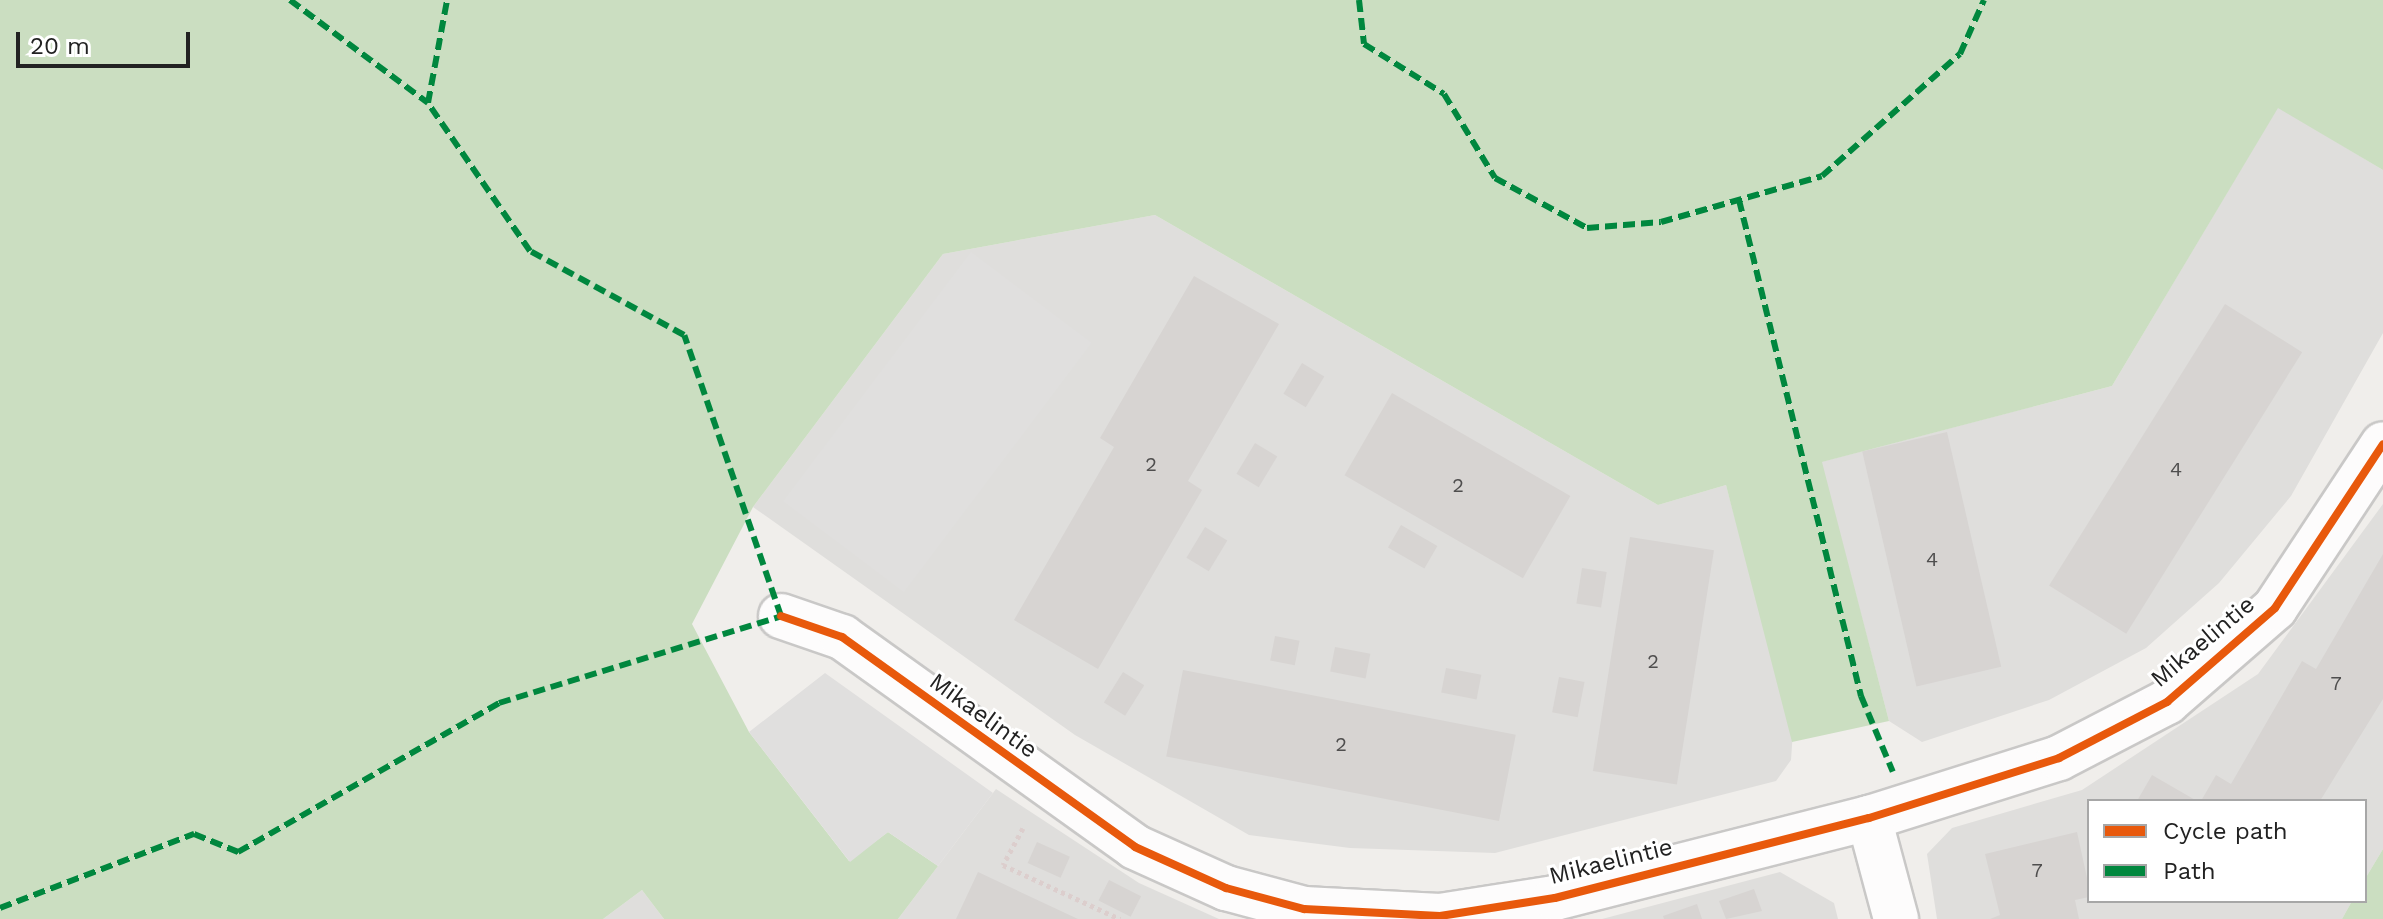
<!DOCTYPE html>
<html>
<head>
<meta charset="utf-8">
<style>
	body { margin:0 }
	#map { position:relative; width:2383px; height:919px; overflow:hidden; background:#f0eeeb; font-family:"Work Sans",sans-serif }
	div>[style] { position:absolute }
	.residential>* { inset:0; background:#dfdedc }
	.forest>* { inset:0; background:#cbdec1 }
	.parking>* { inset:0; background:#e0dfde; transform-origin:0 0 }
	.building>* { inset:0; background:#d7d4d2; transform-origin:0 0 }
	.path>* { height:5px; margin-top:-2.5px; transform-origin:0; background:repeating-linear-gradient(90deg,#dccecd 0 4px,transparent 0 8px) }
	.roads { filter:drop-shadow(2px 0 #c9c8c7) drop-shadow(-2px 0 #c9c8c7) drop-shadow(0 2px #c9c8c7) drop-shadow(0 -2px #c9c8c7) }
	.street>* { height:44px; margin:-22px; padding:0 22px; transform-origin:22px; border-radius:22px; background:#fdfcfc }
	.quiet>* { height:6px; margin-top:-3px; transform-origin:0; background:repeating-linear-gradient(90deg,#00873e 0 12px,transparent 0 18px) }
	.cycleway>* { height:8px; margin:-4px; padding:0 4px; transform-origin:4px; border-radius:4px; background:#e8590c }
	span { translate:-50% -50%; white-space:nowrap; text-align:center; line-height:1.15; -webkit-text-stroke:6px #fff; paint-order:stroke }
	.number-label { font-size:20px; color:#4f4e4e }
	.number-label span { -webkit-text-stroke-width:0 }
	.street-label { font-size:24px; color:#222 }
	.legend { position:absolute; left:2087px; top:799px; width:280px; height:104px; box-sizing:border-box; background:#fff; border:2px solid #a7a7a7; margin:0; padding:10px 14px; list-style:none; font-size:24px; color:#222 }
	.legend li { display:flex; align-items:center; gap:16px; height:40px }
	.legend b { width:40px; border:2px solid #a7a7a7 }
	.scale { position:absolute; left:16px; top:32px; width:174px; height:36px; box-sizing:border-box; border:4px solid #222; border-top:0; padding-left:10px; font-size:24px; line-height:28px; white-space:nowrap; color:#222; -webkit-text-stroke:6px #fff; paint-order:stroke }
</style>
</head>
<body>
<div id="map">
	<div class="residential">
		<div style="clip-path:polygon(2278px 107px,2383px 170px,2383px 333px,2291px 496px,2219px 583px,2146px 648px,2049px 700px,1922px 742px,1889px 721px,1821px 462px,2112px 386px)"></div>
		<div style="clip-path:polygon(1155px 215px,1658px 505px,1726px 485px,1793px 731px,1791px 760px,1776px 781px,1495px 853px,1350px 848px,1249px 835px,1075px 735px,753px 507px,943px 254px)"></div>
		<div style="clip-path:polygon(2383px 504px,2383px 849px,2365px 879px,2365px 801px,2089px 801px,2089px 901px,2352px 901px,2342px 919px,1937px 919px,1927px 854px,1952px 828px,2082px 790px,2258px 674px)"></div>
		<div style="clip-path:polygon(996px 789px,1139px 883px,1219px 919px,898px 919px)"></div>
		<div style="clip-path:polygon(1780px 872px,1834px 903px,1838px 919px,1602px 919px)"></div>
		<div style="clip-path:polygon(642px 890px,664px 919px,603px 919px)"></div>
	</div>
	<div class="forest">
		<div style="clip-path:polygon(0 0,2383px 0,2383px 170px,2278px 108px,2112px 386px,1822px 462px,1889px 721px,1792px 742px,1726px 485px,1658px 505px,1155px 215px,943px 254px,753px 507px,692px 624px,749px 732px,849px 861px,888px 832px,938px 866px,898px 919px,664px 919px,642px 890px,603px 919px,0 919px)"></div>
		<div style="clip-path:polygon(2383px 849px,2383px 919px,2342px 919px,2352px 901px,2365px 901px,2365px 879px)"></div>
	</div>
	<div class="parking">
		<div style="left:971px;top:252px;width:151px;height:312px;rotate:37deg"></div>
		<div style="clip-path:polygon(825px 673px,993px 793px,938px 866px,888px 832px,850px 862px,749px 732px)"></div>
	</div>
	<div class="building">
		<div style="clip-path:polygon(1194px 276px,1279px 324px,1188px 481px,1202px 490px,1098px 669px,1014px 620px,1114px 447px,1100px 438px)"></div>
		<div style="left:2225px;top:304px;width:91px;height:332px;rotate:32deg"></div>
		<div style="left:1302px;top:363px;width:26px;height:36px;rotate:31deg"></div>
		<div style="left:1392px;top:393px;width:206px;height:95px;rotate:30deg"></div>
		<div style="left:1947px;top:432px;width:241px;height:87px;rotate:77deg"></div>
		<div style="left:1255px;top:443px;width:26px;height:36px;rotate:31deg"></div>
		<div style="left:1401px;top:525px;width:42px;height:26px;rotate:30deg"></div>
		<div style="left:1205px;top:527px;width:26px;height:36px;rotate:31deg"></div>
		<div style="left:1630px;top:537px;width:85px;height:237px;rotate:9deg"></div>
		<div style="clip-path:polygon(2383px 554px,2383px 699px,2320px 801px,2201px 801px,2216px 775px,2231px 784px,2302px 661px,2316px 669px)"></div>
		<div style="left:1582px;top:568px;width:25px;height:36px;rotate:9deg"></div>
		<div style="left:1275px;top:636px;width:25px;height:25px;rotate:11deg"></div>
		<div style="left:1335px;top:647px;width:36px;height:25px;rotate:11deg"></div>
		<div style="left:1446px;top:668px;width:36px;height:25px;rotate:11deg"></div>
		<div style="left:1183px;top:670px;width:339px;height:88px;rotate:11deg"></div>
		<div style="left:1123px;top:672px;width:25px;height:36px;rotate:32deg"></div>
		<div style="left:1559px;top:677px;width:26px;height:36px;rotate:11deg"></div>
		<div style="clip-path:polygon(2152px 775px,2197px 801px,2137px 801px)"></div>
		<div style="clip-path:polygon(2077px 832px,2089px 887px,2089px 897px,2075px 900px,2079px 919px,1990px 919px,2000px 915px,1985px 854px)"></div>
		<div style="left:1037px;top:842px;width:36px;height:23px;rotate:24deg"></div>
		<div style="clip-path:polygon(978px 872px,1012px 888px,1078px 919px,956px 919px)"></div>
		<div style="left:1109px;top:880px;width:36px;height:23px;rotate:27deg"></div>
		<div style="clip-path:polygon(1754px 889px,1762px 911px,1726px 919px,1719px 901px)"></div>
		<div style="clip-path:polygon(1697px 904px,1702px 919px,1664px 919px,1663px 916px)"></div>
	</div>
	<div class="path">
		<div style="left:1023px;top:828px;width:42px;rotate:118.4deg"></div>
		<div style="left:1003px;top:865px;width:129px;rotate:24.8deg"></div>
	</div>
	<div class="roads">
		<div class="street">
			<div style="left:781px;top:616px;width:65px;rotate:19deg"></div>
			<div style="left:842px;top:637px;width:360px;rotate:35.6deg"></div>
			<div style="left:1135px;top:847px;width:100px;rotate:24.3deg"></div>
			<div style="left:1226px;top:888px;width:81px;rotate:15.1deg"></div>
			<div style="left:1304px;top:909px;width:136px;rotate:2.9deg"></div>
			<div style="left:1440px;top:916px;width:116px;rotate:-8.9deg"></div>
			<div style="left:1555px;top:898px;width:324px;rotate:-14.3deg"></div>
			<div style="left:1869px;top:818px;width:199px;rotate:-17.5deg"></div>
			<div style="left:2059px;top:758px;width:122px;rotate:-27.4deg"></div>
			<div style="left:2167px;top:702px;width:143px;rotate:-41deg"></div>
			<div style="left:2275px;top:608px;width:196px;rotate:-56.6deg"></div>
			<div style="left:1869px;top:818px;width:105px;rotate:75deg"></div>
		</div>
	</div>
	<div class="quiet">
		<div style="left:290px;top:0;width:172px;rotate:36.7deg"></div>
		<div style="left:1359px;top:0;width:44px;rotate:83.5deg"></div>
		<div style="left:1364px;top:44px;width:94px;rotate:32deg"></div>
		<div style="left:1444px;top:94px;width:98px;rotate:58.7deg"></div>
		<div style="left:1495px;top:178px;width:105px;rotate:28.5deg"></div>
		<div style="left:1587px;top:228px;width:74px;rotate:-4.6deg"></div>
		<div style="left:1661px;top:222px;width:167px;rotate:-15.9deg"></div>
		<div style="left:1822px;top:176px;width:184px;rotate:-41.5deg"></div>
		<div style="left:1960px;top:54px;width:59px;rotate:-66deg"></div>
		<div style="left:1739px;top:200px;width:511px;rotate:76.18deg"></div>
		<div style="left:1861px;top:696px;width:82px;rotate:67.2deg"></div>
		<div style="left:0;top:908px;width:208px;rotate:-20.9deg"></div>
		<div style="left:194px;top:834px;width:48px;rotate:22.2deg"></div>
		<div style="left:238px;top:852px;width:301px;rotate:-29.7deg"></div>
		<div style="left:499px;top:703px;width:295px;rotate:-17.1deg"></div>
		<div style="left:781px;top:616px;width:297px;rotate:-109deg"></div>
		<div style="left:684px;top:335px;width:175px;rotate:-151.4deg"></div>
		<div style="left:530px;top:251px;width:180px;rotate:-124.6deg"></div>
		<div style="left:428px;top:103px;width:105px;rotate:-79.5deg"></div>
	</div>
	<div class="cycleway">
		<div style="left:781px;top:616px;width:65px;rotate:19deg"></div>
		<div style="left:842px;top:637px;width:360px;rotate:35.6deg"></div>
		<div style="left:1135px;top:847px;width:100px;rotate:24.3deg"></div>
		<div style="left:1226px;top:888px;width:81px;rotate:15.1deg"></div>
		<div style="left:1304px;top:909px;width:136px;rotate:2.9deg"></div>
		<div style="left:1440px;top:916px;width:116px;rotate:-8.9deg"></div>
		<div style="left:1555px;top:898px;width:324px;rotate:-14.3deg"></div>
		<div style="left:1869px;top:818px;width:199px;rotate:-17.5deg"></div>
		<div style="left:2059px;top:758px;width:122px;rotate:-27.4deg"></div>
		<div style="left:2167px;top:702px;width:143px;rotate:-41deg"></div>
		<div style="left:2275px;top:608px;width:196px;rotate:-56.6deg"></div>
	</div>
	<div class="number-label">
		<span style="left:1151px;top:464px">2</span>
		<span style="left:2176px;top:469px">4</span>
		<span style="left:1458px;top:485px">2</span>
		<span style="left:1932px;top:559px">4</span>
		<span style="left:1653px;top:661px">2</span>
		<span style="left:2336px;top:683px">7</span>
		<span style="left:1341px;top:744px">2</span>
		<span style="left:2037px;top:870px">7</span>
	</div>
	<div class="street-label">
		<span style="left:2203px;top:642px;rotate:-40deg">Mikaelintie</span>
		<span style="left:983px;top:716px;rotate:36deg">Mikaelintie</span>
		<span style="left:1611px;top:862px;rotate:-14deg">Mikaelintie</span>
	</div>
	<ul class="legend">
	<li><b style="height:10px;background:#e8590c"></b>Cycle path</li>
	<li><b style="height:10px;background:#00873e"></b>Path</li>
	</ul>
	<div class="scale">20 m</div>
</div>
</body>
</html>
